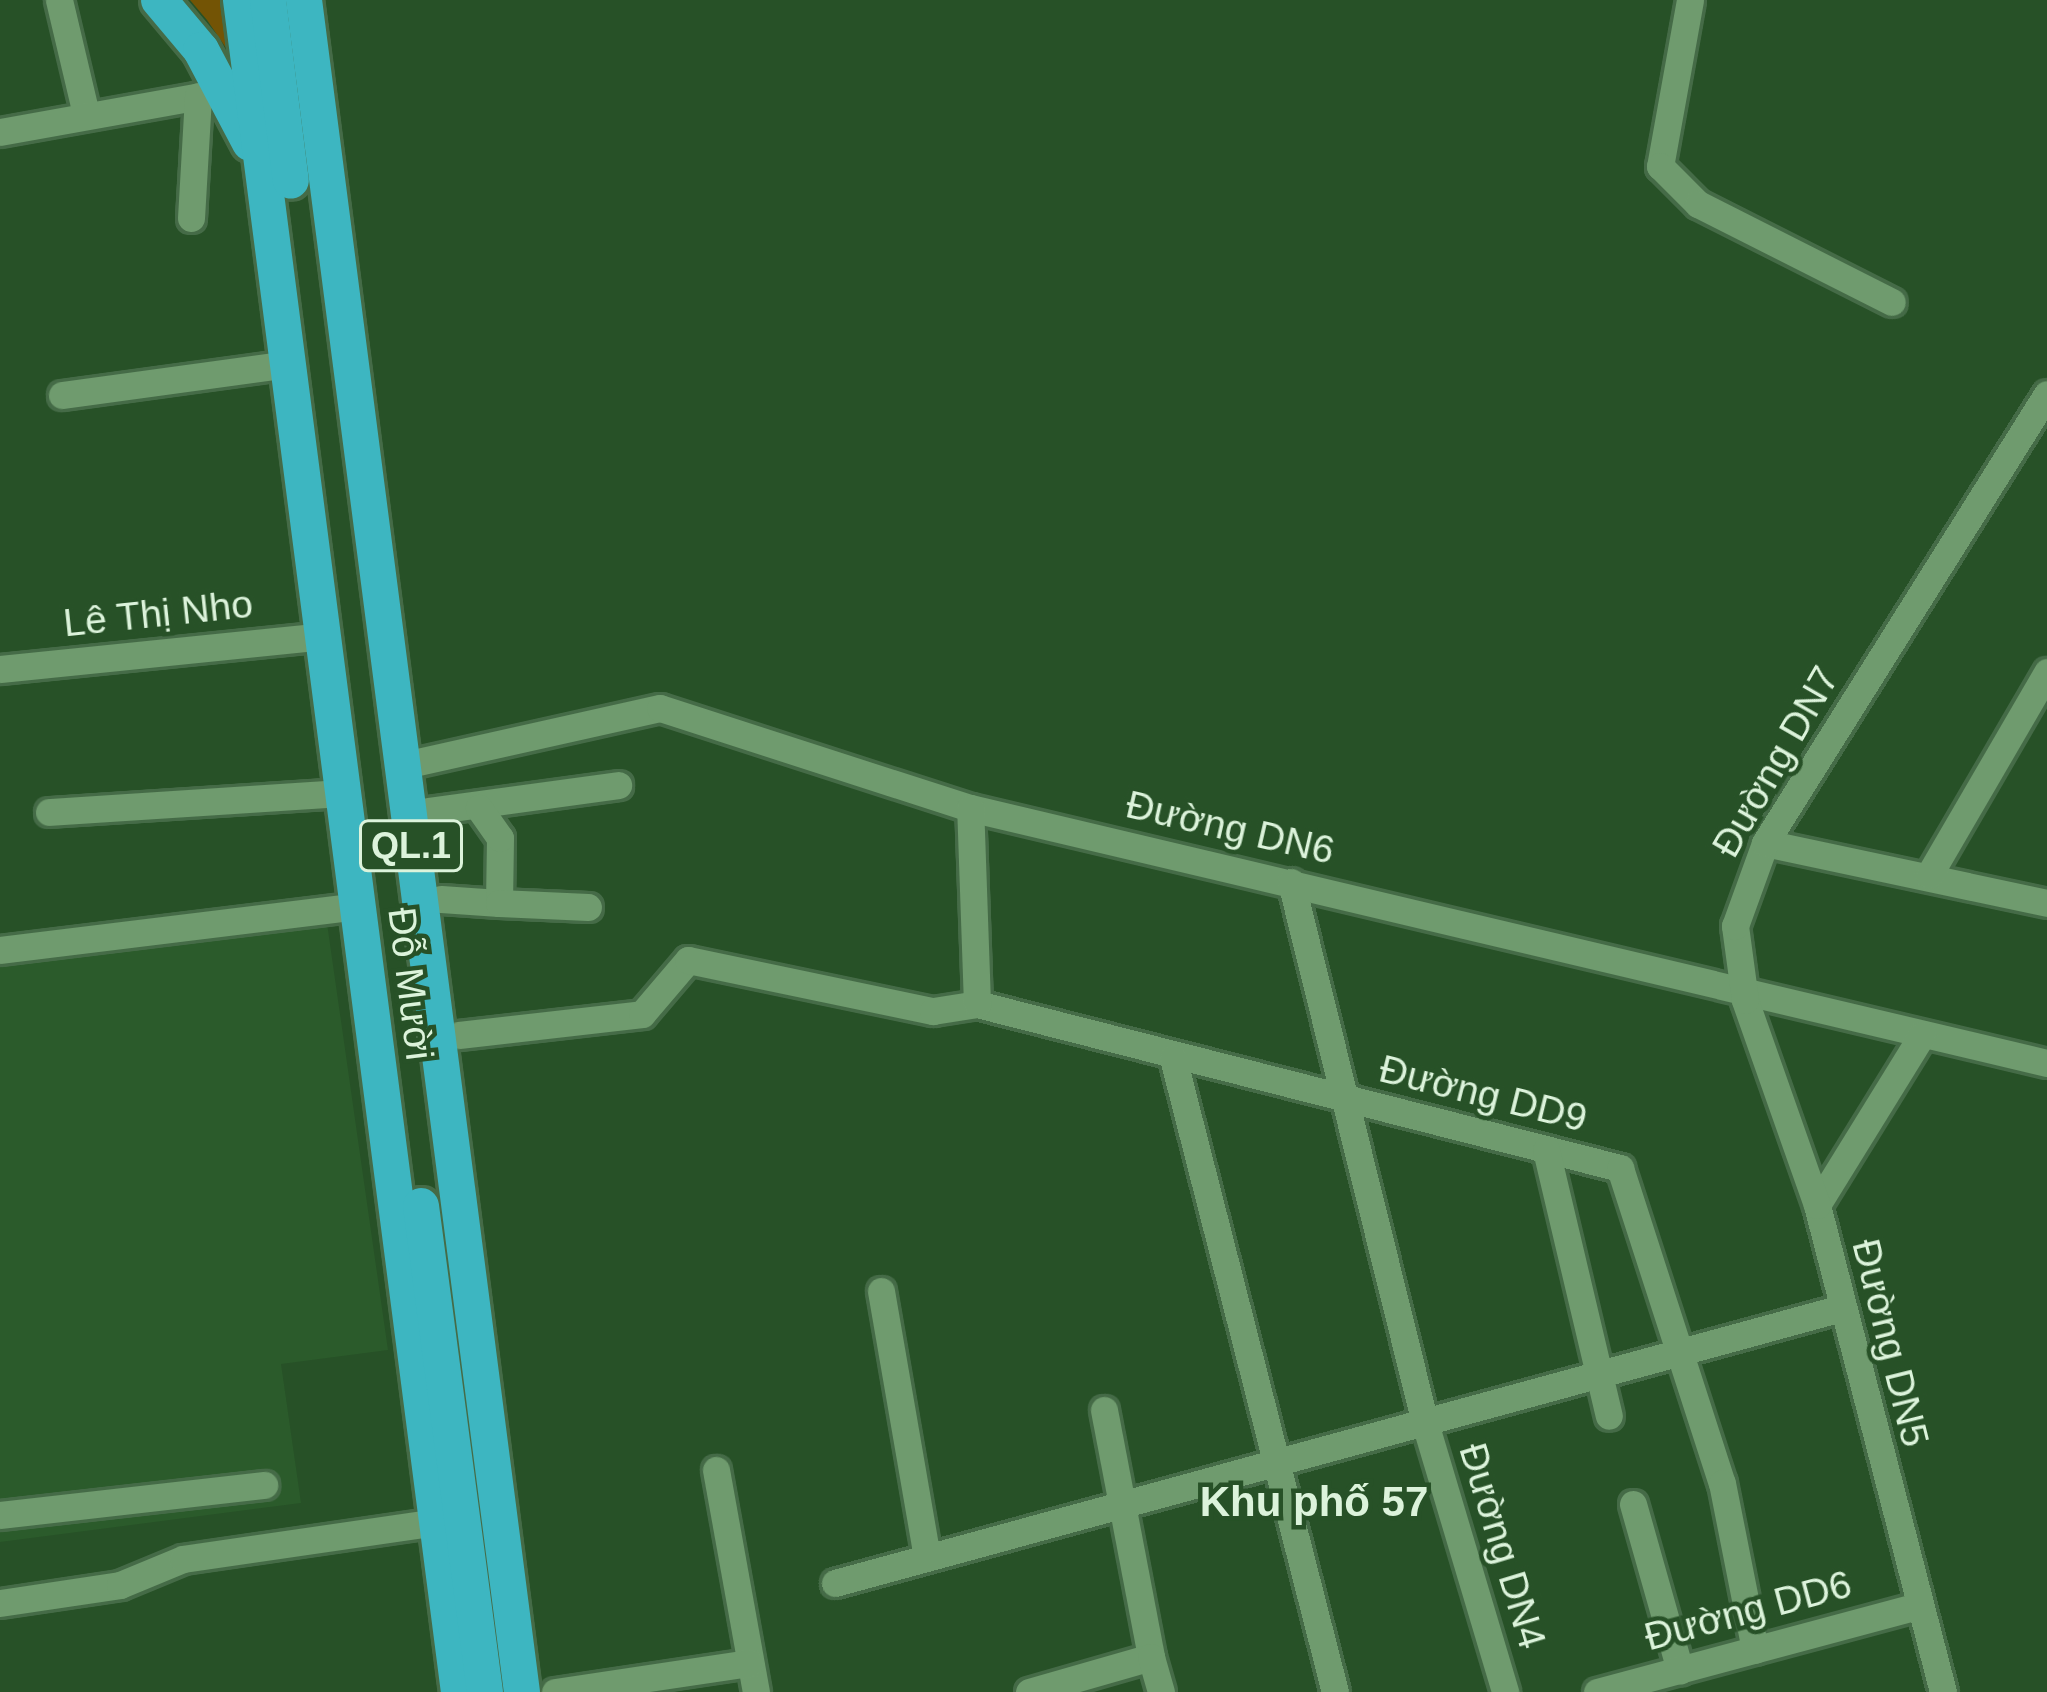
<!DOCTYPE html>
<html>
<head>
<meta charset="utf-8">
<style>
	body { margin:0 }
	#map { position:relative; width:2047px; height:1692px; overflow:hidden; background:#275127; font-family:Arial,sans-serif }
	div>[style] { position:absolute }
	.built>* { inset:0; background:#2b5b2b }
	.green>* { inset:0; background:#735405 }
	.roads { filter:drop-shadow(3px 0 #456b47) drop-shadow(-3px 0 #456b47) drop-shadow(0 3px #456b47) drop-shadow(0 -3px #456b47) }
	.minor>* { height:27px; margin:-13.5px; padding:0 13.5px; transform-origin:13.5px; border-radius:13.5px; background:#6f9b6e }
	.highway>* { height:36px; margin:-18px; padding:0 18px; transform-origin:18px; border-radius:18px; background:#3db6c1 }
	span { translate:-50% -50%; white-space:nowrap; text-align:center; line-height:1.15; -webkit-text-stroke:9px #275127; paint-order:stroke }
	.shield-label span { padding:3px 9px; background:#275127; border:3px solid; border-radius:9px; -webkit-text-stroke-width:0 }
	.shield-label { font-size:36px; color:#dcf3db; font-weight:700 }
	.street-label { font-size:39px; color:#dcf3db }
	.neighbourhood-label { font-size:42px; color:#dcf3db; font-weight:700 }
</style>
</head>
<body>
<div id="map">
	<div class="built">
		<div style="clip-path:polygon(323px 895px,388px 1350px,281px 1364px,301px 1503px,0 1542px,0 939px)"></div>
	</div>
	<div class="green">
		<div style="clip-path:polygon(190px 0,230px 0,239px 67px,207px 20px)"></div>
	</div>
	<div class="roads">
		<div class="minor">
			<div style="left:59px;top:0;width:117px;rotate:76.7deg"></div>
			<div style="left:1690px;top:0;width:169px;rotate:100.2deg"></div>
			<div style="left:1660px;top:166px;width:54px;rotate:45deg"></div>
			<div style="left:1698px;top:204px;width:217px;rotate:26.8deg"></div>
			<div style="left:0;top:132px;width:231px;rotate:-10.2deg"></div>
			<div style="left:191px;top:218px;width:122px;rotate:-86.7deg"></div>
			<div style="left:62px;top:395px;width:229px;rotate:-7.8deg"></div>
			<div style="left:0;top:669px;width:325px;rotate:-5.8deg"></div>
			<div style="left:400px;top:766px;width:266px;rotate:-12.6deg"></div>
			<div style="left:660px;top:708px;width:326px;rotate:17.9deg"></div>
			<div style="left:970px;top:808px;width:1107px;rotate:13.32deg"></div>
			<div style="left:429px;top:811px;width:191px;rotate:-7.8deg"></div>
			<div style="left:49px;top:812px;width:295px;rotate:-3.7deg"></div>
			<div style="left:1765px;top:843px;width:288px;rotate:12deg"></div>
			<div style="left:1929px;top:875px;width:235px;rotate:-59.8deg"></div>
			<div style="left:1291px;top:882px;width:557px;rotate:76.09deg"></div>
			<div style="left:1425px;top:1423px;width:281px;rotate:73.4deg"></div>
			<div style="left:441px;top:899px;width:58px;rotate:3.9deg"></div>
			<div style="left:499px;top:903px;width:65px;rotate:-89.1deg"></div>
			<div style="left:500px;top:838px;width:37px;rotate:-125deg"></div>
			<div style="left:499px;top:903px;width:89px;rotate:2.6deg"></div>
			<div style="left:0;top:950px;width:361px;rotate:-7deg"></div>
			<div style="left:977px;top:1004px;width:664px;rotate:14.31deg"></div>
			<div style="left:1620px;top:1168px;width:331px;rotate:72.1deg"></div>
			<div style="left:1722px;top:1483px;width:170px;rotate:78.8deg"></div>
			<div style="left:459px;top:1035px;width:184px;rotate:-6.5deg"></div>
			<div style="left:642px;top:1014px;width:71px;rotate:-49.6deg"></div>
			<div style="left:688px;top:960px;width:250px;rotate:11.8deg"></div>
			<div style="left:933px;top:1011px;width:45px;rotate:-9deg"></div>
			<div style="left:977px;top:1004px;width:196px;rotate:-92deg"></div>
			<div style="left:1173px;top:1058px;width:654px;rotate:75.67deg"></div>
			<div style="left:1546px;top:1150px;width:273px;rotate:76.7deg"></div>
			<div style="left:1817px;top:1205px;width:200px;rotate:-58.3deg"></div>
			<div style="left:881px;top:1291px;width:265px;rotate:80.2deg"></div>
			<div style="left:1104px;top:1410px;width:251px;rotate:79.2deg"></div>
			<div style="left:716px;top:1470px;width:226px;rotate:79.8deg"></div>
			<div style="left:1633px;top:1504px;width:173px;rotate:74.2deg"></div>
			<div style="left:0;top:1515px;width:266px;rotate:-6.5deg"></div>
			<div style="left:835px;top:1583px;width:1040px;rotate:-15.28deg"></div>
			<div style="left:0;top:1603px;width:121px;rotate:-8.5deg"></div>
			<div style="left:120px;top:1585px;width:68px;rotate:-22.4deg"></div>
			<div style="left:183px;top:1559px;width:256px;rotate:-8.3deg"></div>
			<div style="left:555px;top:1692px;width:197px;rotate:-8.5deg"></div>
			<div style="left:1029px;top:1692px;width:127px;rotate:-16deg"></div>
			<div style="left:1151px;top:1657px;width:36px;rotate:74deg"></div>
			<div style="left:1597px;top:1692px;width:333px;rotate:-15deg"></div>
			<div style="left:1943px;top:1692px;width:503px;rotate:-104.51deg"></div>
			<div style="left:1817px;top:1205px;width:217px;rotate:-109.4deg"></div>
			<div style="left:1745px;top:1000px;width:75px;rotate:-97.7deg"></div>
			<div style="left:1735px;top:926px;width:88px;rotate:-70.1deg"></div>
			<div style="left:1765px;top:843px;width:530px;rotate:-57.87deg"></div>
		</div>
		<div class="highway">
			<div style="left:159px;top:0;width:65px;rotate:50deg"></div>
			<div style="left:201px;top:50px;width:105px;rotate:62.2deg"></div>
			<div style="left:241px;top:0;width:1706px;rotate:82.66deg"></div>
			<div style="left:268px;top:0;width:182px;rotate:82.8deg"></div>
			<div style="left:304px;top:0;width:1706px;rotate:82.66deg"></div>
			<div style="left:421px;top:1206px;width:490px;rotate:82.5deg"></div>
		</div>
	</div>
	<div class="shield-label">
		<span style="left:411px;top:846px">QL.1</span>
	</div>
	<div class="street-label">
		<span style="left:158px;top:614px;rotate:-6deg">Lê Thị Nho</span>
		<span style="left:1776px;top:762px;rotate:-60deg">Đường DN7</span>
		<span style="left:1230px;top:828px;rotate:13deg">Đường DN6</span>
		<span style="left:410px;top:984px;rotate:83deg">Đỗ Mười</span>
		<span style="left:1483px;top:1094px;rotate:14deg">Đường DD9</span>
		<span style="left:1890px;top:1343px;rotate:76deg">Đường DN5</span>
		<span style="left:1502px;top:1546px;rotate:73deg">Đường DN4</span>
		<span style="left:1748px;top:1611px;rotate:-15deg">Đường DD6</span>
	</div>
	<div class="neighbourhood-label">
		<span style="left:1314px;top:1502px">Khu phố 57</span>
	</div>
</div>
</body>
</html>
